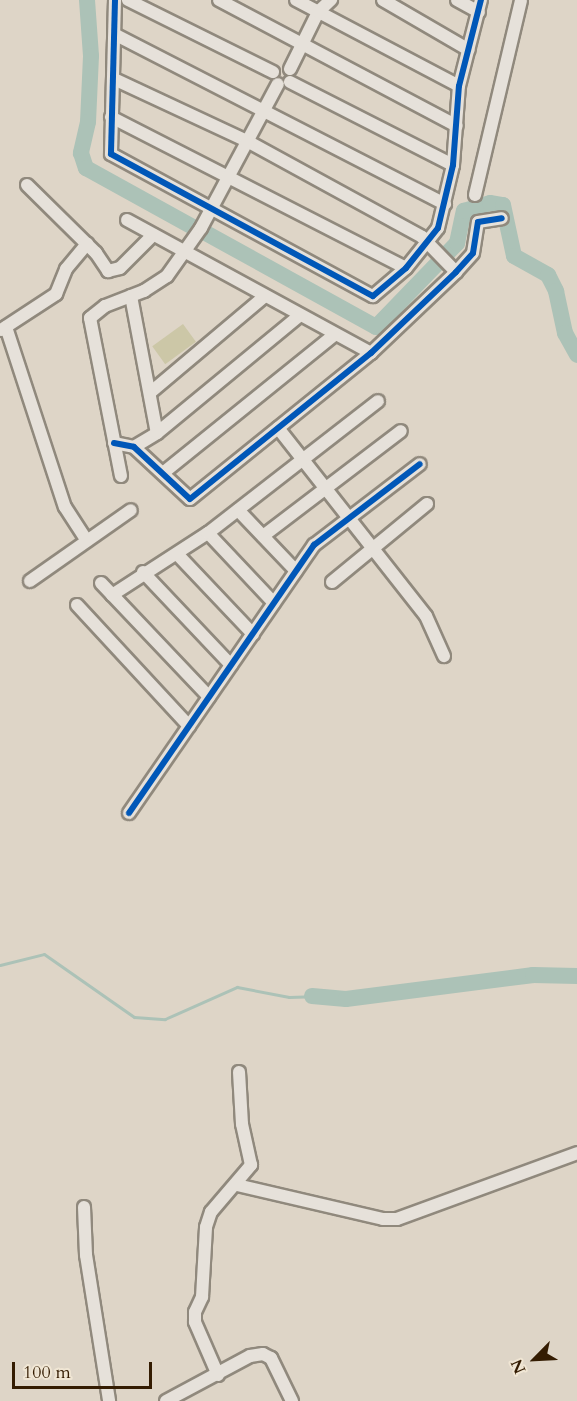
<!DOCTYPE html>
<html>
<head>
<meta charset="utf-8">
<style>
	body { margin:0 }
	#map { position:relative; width:577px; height:1401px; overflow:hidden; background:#ded5c7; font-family:Cardo,serif }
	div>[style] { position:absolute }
	.green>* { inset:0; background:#ccc7a7; transform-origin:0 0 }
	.stream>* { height:3px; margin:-1.5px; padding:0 1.5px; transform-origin:1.5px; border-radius:1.5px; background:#acc2b7 }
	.river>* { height:16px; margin:-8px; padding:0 8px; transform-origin:8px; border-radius:8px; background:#acc2b7 }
	.roads { filter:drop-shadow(2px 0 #90897d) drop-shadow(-2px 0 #90897d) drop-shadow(0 2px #90897d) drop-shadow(0 -2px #90897d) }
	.minor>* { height:12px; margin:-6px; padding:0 6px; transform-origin:6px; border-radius:6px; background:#e6e1da }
	.cycleway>* { height:6px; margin:-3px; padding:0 3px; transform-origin:3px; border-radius:3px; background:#0057b8 }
	span { translate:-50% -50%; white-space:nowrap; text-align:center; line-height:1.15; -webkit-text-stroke:6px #f0e6d4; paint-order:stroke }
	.north { position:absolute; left:505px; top:1329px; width:60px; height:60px; -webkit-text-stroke:4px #f0e6d4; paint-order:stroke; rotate:246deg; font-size:16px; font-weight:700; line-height:24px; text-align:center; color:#341c02 }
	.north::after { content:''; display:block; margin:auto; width:21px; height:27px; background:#341c02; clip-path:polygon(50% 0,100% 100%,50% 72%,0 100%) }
	.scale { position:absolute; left:12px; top:1362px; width:140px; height:27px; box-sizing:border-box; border:3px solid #341c02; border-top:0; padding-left:8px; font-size:18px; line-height:21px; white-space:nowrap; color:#341c02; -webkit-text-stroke:4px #f0e6d4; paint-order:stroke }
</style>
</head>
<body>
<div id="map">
	<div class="green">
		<div style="left:183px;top:324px;width:22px;height:38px;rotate:54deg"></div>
	</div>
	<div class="stream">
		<div style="left:0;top:965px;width:45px;rotate:-14deg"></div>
		<div style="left:44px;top:954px;width:110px;rotate:35deg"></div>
		<div style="left:134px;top:1017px;width:31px;rotate:4deg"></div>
		<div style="left:165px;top:1019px;width:79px;rotate:-24deg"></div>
		<div style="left:237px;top:987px;width:53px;rotate:10.9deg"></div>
		<div style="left:289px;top:997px;width:23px;rotate:-2deg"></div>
	</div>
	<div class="river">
		<div style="left:87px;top:0;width:56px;rotate:85.9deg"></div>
		<div style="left:91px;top:56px;width:66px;rotate:92.6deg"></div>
		<div style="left:88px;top:122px;width:32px;rotate:103deg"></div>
		<div style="left:81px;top:153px;width:16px;rotate:72deg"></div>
		<div style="left:86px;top:168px;width:122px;rotate:28.9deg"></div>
		<div style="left:204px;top:232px;width:196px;rotate:28.9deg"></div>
		<div style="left:376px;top:327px;width:117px;rotate:-46deg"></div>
		<div style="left:457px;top:243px;width:33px;rotate:-78deg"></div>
		<div style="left:464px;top:211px;width:27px;rotate:-17deg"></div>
		<div style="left:490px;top:203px;width:13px;rotate:9deg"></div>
		<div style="left:503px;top:205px;width:52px;rotate:77.8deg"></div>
		<div style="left:514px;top:256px;width:39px;rotate:29deg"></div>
		<div style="left:548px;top:275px;width:18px;rotate:63deg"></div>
		<div style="left:556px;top:291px;width:43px;rotate:77.9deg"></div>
		<div style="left:565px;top:333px;width:25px;rotate:61deg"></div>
		<div style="left:312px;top:996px;width:34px;rotate:5deg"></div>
		<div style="left:346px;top:999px;width:189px;rotate:-7.3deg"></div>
		<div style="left:533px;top:975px;width:44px;rotate:1.3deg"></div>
	</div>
	<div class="roads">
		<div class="minor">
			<div style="left:115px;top:0;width:154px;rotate:91.5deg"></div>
			<div style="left:111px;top:154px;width:298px;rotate:28.5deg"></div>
			<div style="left:373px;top:296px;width:43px;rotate:-40.3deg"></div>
			<div style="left:406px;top:268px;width:51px;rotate:-51.3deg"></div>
			<div style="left:438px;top:228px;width:65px;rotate:-76.6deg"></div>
			<div style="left:453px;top:165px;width:79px;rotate:-85.7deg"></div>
			<div style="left:459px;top:86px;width:89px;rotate:-75.7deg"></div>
			<div style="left:128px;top:0;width:162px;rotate:26.4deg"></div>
			<div style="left:219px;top:0;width:269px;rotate:27.9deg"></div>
			<div style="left:296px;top:0;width:184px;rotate:27.8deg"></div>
			<div style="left:383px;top:0;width:99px;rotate:30.2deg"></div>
			<div style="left:457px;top:0;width:25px;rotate:29deg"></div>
			<div style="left:116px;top:35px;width:370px;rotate:27.2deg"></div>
			<div style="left:290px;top:69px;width:64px;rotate:-63.8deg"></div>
			<div style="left:318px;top:12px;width:18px;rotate:-43deg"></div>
			<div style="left:114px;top:79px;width:147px;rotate:25deg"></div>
			<div style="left:247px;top:141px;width:200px;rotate:28.7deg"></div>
			<div style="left:422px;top:237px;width:49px;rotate:45.8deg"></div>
			<div style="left:290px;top:82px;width:183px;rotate:27deg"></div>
			<div style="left:111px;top:117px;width:331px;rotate:27.1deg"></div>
			<div style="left:27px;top:185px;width:97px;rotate:44.6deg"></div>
			<div style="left:96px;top:253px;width:22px;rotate:56deg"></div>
			<div style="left:108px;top:271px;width:12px;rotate:-14deg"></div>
			<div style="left:120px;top:268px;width:47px;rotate:-45deg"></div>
			<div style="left:475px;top:195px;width:200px;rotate:-76.7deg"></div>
			<div style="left:127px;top:220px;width:278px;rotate:28.6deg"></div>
			<div style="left:131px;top:296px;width:139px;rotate:79.3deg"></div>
			<div style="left:6px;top:327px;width:189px;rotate:71.9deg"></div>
			<div style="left:65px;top:507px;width:40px;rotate:57.1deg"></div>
			<div style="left:1px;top:330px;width:66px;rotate:-33.2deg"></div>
			<div style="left:56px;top:294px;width:27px;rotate:-68deg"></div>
			<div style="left:66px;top:269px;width:33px;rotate:-50deg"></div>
			<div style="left:151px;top:392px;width:149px;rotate:-40.1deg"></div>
			<div style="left:278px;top:428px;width:239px;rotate:51.8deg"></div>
			<div style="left:426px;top:616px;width:44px;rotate:65.8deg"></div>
			<div style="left:114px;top:443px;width:20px;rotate:11deg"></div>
			<div style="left:134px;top:447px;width:76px;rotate:42.9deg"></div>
			<div style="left:190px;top:499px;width:233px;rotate:-38.9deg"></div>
			<div style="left:371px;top:353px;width:117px;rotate:-43.6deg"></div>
			<div style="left:456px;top:272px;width:25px;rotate:-48deg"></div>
			<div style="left:473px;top:253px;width:31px;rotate:-81deg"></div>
			<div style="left:478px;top:222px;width:24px;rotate:-9deg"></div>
			<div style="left:134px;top:447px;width:27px;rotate:-31deg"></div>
			<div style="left:157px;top:433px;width:185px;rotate:-39.5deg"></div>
			<div style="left:163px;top:473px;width:221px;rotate:-38.9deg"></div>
			<div style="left:121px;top:476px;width:161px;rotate:-101.1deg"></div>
			<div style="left:90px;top:318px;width:19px;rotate:-39deg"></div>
			<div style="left:105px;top:306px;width:42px;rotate:-21deg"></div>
			<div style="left:144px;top:291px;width:27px;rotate:-33deg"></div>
			<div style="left:167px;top:276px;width:59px;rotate:-54.7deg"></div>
			<div style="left:201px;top:228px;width:163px;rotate:-61.9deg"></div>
			<div style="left:238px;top:510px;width:84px;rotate:46.4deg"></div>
			<div style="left:208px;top:533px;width:96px;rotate:46.7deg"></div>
			<div style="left:263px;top:536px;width:173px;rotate:-37.3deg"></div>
			<div style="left:178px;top:555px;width:109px;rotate:46.5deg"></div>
			<div style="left:143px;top:572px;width:128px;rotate:46.6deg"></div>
			<div style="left:30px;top:581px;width:123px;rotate:-35.1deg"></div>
			<div style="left:332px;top:582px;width:123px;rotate:-39.4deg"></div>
			<div style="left:101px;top:583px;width:157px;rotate:46.5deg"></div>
			<div style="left:112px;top:595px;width:114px;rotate:-32.9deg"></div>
			<div style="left:208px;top:533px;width:215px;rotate:-37.8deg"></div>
			<div style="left:77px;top:605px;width:165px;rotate:47.2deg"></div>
			<div style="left:129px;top:813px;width:326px;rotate:-55.4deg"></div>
			<div style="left:314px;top:545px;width:133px;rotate:-37.4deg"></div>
			<div style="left:237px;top:1185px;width:150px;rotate:13.1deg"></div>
			<div style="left:383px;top:1219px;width:14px"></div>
			<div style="left:397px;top:1219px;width:192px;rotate:-20.1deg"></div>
			<div style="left:84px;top:1207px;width:48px;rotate:87.6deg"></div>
			<div style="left:86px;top:1255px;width:148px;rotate:81deg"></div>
			<div style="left:218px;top:1375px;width:58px;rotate:-113.5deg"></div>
			<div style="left:195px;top:1322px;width:10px;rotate:-90deg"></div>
			<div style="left:195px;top:1312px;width:17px;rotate:-65deg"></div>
			<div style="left:202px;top:1297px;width:70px;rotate:-86.7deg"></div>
			<div style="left:206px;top:1227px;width:16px;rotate:-72deg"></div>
			<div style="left:211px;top:1212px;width:62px;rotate:-49.6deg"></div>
			<div style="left:251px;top:1165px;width:42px;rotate:-102.4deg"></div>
			<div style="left:242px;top:1124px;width:52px;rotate:-93.3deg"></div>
			<div style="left:166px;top:1401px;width:95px;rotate:-28.2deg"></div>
			<div style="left:250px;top:1356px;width:13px;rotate:-9deg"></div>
			<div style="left:263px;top:1354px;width:9px;rotate:27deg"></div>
			<div style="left:271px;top:1358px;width:48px;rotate:64deg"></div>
		</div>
	</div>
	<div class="cycleway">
		<div style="left:115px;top:0;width:154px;rotate:91.5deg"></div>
		<div style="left:111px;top:154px;width:298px;rotate:28.5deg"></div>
		<div style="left:373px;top:296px;width:43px;rotate:-40.3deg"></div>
		<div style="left:406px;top:268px;width:51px;rotate:-51.3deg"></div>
		<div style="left:438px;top:228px;width:65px;rotate:-76.6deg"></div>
		<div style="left:453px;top:165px;width:79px;rotate:-85.7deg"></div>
		<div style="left:459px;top:86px;width:89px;rotate:-75.7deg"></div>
		<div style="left:114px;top:443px;width:20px;rotate:11deg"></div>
		<div style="left:134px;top:447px;width:76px;rotate:42.9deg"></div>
		<div style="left:190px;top:499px;width:233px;rotate:-38.9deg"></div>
		<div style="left:371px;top:353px;width:117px;rotate:-43.6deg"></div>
		<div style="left:456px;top:272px;width:25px;rotate:-48deg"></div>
		<div style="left:473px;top:253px;width:31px;rotate:-81deg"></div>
		<div style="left:478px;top:222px;width:24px;rotate:-9deg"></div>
		<div style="left:129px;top:813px;width:326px;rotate:-55.4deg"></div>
		<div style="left:314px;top:545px;width:133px;rotate:-37.4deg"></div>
	</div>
	<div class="north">N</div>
	<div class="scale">100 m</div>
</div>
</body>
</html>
